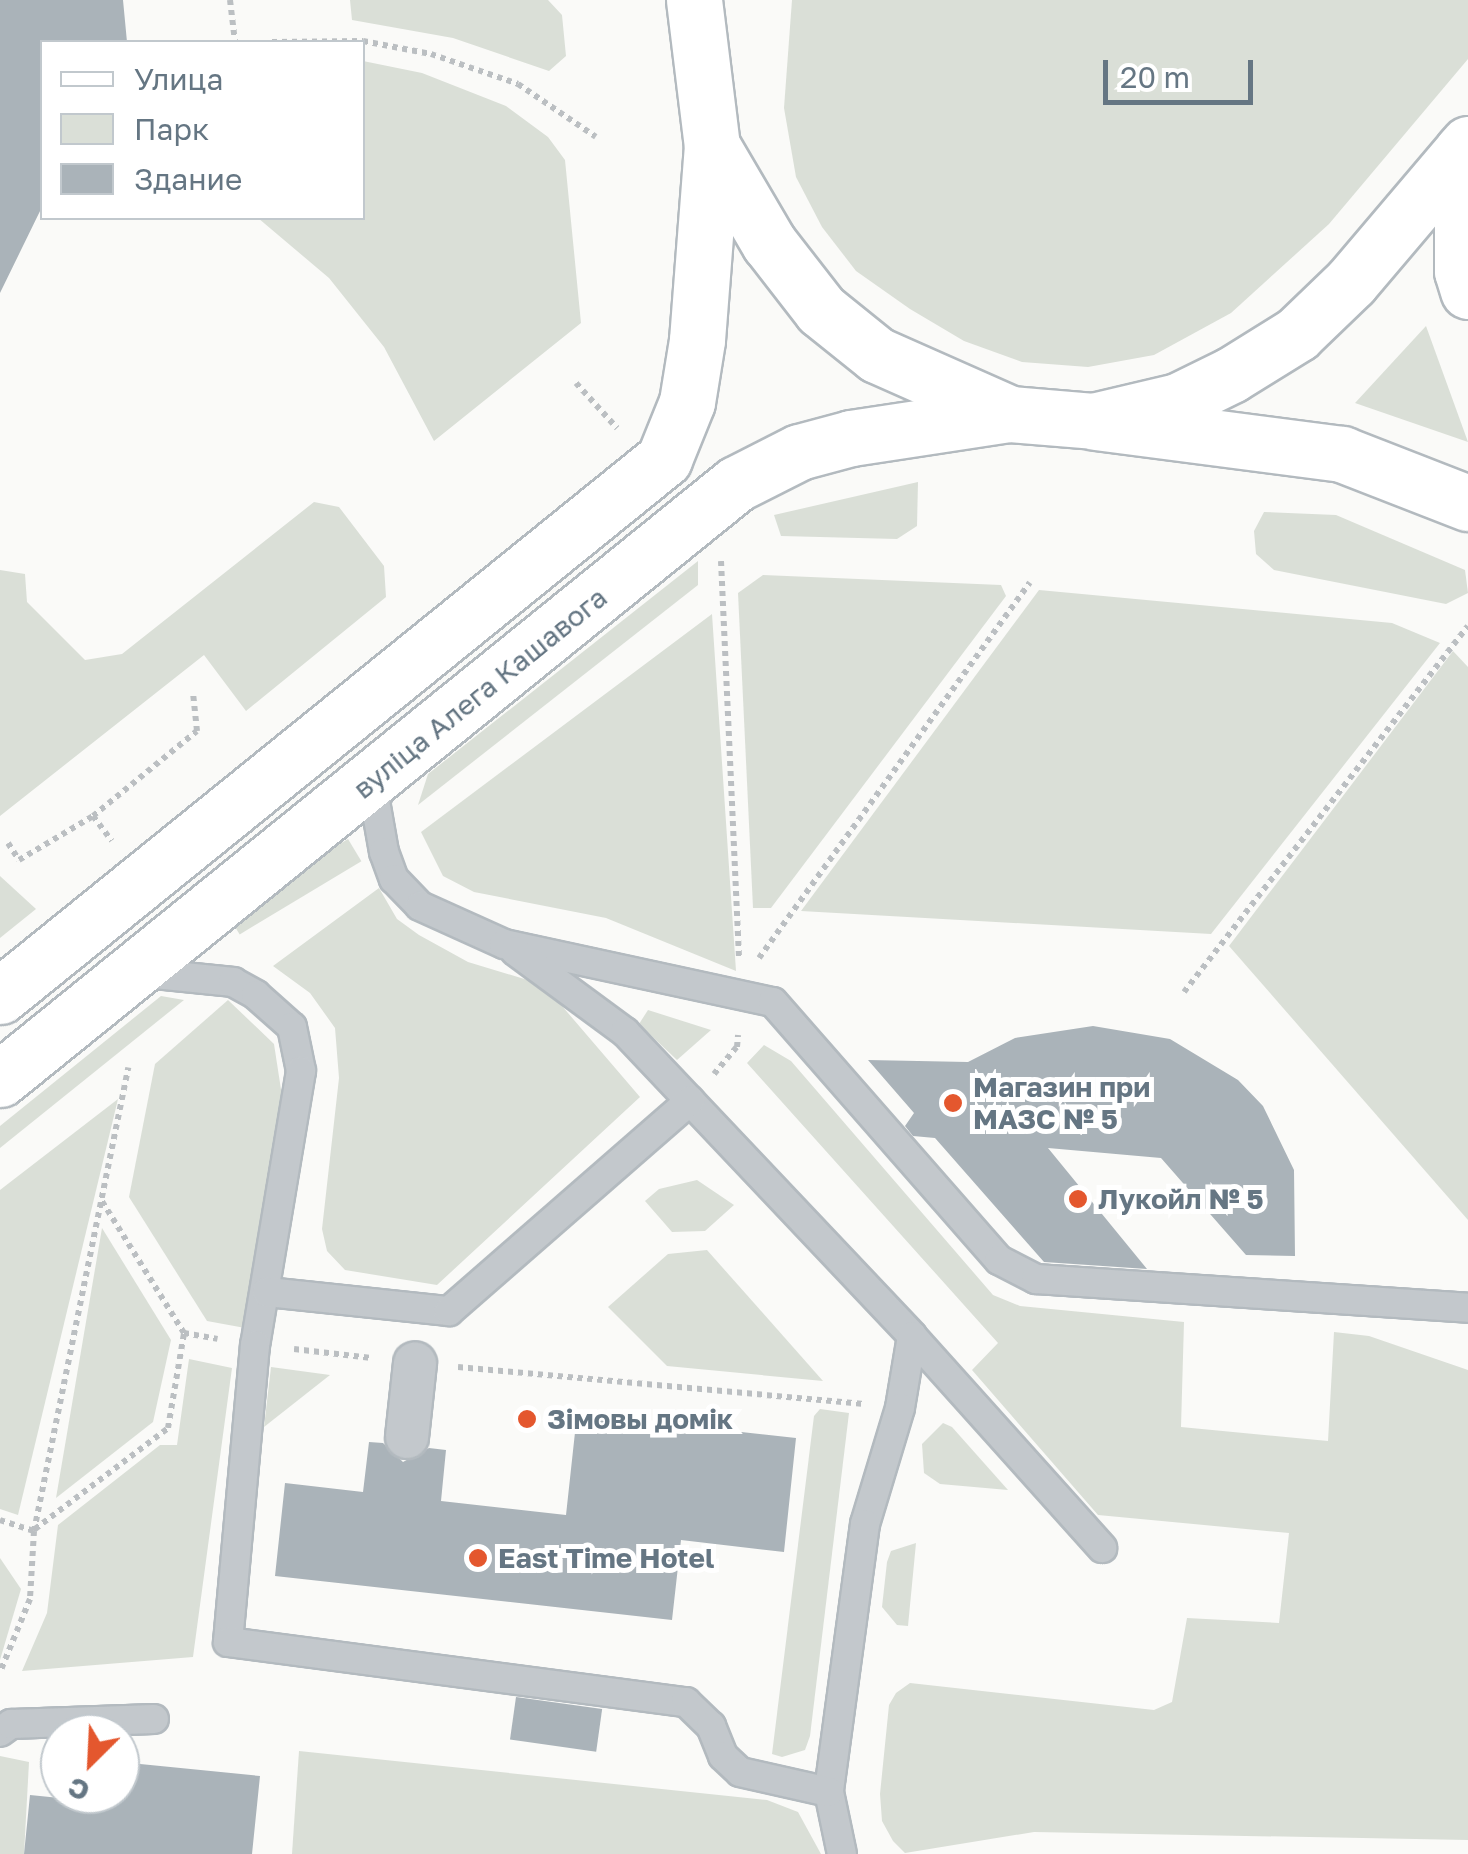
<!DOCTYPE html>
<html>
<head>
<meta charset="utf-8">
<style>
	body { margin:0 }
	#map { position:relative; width:1468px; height:1854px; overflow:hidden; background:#fafaf8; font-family:"Golos Text",sans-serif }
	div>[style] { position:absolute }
	.green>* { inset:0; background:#dadfd7; transform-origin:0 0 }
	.building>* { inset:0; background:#aab3b9; transform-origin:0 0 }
	.path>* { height:6px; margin-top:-3px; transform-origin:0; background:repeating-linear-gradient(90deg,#bbbfc2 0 5px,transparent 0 10px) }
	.roads { filter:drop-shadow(2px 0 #b3babf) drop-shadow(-2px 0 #b3babf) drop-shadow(0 2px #b3babf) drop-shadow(0 -2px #b3babf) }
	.service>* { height:28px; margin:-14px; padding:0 14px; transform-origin:14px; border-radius:14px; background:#c3c8cc }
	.pedestrian>* { height:42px; margin:-21px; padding:0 21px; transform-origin:21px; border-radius:21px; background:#c3c8cc }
	.secondary>* { height:55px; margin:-27.5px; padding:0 27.5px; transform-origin:27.5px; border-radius:27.5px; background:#fff }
	.primary>* { height:55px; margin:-27.5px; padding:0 27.5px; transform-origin:27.5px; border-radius:27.5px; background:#fff }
	.dots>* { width:28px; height:28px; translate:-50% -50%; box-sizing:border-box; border:5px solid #fff; border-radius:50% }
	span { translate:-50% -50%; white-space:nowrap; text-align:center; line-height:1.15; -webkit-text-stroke:10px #fff; paint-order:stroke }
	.street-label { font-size:28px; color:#657683 }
	.poi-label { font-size:28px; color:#657683; font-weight:700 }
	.left { translate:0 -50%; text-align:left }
	.legend { position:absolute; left:40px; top:40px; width:325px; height:180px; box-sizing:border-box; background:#fff; border:2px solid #c1c8cd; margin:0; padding:12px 18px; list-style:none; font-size:30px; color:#657683 }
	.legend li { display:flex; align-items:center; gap:20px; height:50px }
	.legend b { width:50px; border:2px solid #c1c8cd }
	.north { position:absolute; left:40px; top:1714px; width:100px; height:100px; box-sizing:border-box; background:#fff; border:2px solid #c1c8cd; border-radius:50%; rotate:204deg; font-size:28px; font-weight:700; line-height:40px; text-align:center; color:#657683 }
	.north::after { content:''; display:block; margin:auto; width:35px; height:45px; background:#e4572e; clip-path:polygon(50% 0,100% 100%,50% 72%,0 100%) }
	.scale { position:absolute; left:1103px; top:60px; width:150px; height:45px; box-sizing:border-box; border:5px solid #657683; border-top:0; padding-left:12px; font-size:30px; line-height:35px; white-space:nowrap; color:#657683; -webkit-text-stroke:8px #fff; paint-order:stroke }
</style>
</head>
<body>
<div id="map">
	<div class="green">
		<div style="clip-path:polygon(350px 0,548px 0,562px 15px,566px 56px,549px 71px,453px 38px,352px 20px)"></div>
		<div style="clip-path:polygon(792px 0,1468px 0,1468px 59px,1329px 224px,1231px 313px,1154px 355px,1088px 367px,1022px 362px,964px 341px,910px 309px,856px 271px,822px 227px,796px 177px,784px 108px)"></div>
		<div style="clip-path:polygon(363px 61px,422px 73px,506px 106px,548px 137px,565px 160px,581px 323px,434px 441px,384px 347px,329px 278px,258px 218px,362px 218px)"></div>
		<div style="clip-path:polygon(1426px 326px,1468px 442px,1355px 403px)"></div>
		<div style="clip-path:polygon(918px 482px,917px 526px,897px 539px,781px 536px,774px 515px)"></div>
		<div style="clip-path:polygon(314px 502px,339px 507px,384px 566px,386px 597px,246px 711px,204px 655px,0 816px,0 570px,25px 574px,27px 602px,85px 660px,122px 654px)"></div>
		<div style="clip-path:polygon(1264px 512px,1336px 515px,1465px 570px,1468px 593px,1446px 604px,1274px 570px,1256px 554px,1254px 531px)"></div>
		<div style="clip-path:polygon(698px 561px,698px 585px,418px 805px,428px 774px)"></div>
		<div style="clip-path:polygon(763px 575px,1001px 585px,1006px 596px,771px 908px,753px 908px,738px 593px)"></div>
		<div style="clip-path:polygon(1039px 590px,1392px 623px,1440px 643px,1211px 934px,801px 911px)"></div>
		<div style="clip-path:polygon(712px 614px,736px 971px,606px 918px,474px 892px,443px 876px,421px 832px)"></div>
		<div style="clip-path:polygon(1453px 651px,1468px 667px,1468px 1220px,1229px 946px)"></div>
		<div style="left:348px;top:839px;width:26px;height:142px;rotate:59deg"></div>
		<div style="clip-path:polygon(0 876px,36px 909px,0 938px)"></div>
		<div style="clip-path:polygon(379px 888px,397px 919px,419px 935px,468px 962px,544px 985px,640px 1097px,437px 1285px,345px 1270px,327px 1251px,322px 1229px,339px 1078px,335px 1028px,310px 993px,273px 966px)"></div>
		<div style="clip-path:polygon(161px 996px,184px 1000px,0 1148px,0 1126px)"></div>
		<div style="clip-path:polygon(228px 1000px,274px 1044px,282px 1096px,256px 1330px,207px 1321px,129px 1197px,155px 1064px)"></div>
		<div style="clip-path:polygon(648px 1010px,711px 1030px,677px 1060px,639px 1024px)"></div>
		<div style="clip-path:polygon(764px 1045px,791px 1061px,993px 1295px,1020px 1306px,1184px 1322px,1181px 1427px,1328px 1441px,1334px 1332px,1369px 1336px,1468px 1370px,1468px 1840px,1034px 1832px,905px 1853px,893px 1841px,882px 1821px,880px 1794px,889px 1705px,896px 1693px,910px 1683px,1154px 1710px,1172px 1702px,1187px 1618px,1279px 1623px,1289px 1533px,1098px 1515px,972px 1370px,998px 1343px,747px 1063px)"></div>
		<div style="clip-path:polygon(118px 1099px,18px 1515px,0 1509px,0 1190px)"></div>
		<div style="clip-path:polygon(697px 1180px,734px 1205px,705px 1231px,672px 1232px,645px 1201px,659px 1189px)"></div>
		<div style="clip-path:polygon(102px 1228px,171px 1340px,153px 1422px,56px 1498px)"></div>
		<div style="clip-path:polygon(707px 1250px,823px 1381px,667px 1366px,608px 1307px,668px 1254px)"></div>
		<div style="clip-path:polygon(189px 1359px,232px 1368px,193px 1657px,22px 1671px,47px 1613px,58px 1525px,160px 1445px,177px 1445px)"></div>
		<div style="clip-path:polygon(271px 1367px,330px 1375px,264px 1427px)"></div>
		<div style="clip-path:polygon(820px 1409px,849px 1413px,810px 1736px,805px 1750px,782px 1757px,772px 1754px,814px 1416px)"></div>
		<div style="clip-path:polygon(943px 1423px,952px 1427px,1008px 1490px,940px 1484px,924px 1473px,922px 1444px)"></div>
		<div style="clip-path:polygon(916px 1543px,908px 1626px,897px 1625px,882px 1607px,887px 1562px,891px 1551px)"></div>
		<div style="clip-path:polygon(0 1558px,21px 1589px,0 1660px)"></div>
		<div style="clip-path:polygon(299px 1751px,767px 1800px,798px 1812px,821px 1854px,292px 1854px)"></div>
		<div style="clip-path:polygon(0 1756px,29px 1762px,24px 1854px,0 1854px)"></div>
	</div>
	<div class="building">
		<div style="clip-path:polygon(0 0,123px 0,127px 42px,42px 42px,42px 207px,0 293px)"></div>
		<div style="clip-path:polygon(1093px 1026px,1170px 1039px,1238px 1080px,1263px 1106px,1294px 1170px,1295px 1256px,1246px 1255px,1161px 1158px,1048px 1148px,1147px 1269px,1044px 1262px,935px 1138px,913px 1136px,905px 1126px,914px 1113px,868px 1060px,968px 1062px,1015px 1038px)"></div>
		<div style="clip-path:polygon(577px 1414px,796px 1438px,784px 1552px,681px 1540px,672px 1620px,275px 1576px,285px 1483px,363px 1492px,369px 1442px,383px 1443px,403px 1462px,429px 1448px,446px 1450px,441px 1501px,566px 1515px)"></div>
		<div style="left:516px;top:1697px;width:87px;height:43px;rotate:8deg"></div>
		<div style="clip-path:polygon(120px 1762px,260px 1776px,252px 1854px,24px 1854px,30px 1795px,109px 1803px,110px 1794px,120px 1794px)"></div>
	</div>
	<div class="path">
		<div style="left:230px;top:0;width:42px;rotate:83.2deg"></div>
		<div style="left:272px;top:42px;width:91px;rotate:-0.6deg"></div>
		<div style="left:363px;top:41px;width:69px;rotate:10.8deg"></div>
		<div style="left:431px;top:54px;width:92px;rotate:19deg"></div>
		<div style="left:518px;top:84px;width:94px;rotate:34.2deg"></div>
		<div style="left:576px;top:383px;width:61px;rotate:47.7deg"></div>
		<div style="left:721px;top:561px;width:397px;rotate:87.4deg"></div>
		<div style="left:93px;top:816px;width:31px;rotate:53deg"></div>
		<div style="left:8px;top:843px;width:20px;rotate:57deg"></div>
		<div style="left:19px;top:860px;width:86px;rotate:-30.7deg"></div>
		<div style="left:93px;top:816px;width:134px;rotate:-39.3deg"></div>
		<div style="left:197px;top:731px;width:38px;rotate:-96deg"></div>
		<div style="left:759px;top:958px;width:463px;rotate:-54.2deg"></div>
		<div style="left:1184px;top:992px;width:463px;rotate:-52.2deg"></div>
		<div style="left:714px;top:1074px;width:35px;rotate:-50deg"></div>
		<div style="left:737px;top:1047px;width:12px;rotate:-85deg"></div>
		<div style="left:184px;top:1333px;width:34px;rotate:10deg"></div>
		<div style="left:294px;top:1349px;width:78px;rotate:6.7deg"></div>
		<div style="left:458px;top:1367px;width:408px;rotate:5.2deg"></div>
		<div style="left:0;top:1520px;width:36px;rotate:18deg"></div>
		<div style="left:34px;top:1531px;width:68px;rotate:93.4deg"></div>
		<div style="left:30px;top:1599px;width:79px;rotate:112.3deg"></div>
		<div style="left:35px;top:1529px;width:167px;rotate:-37.2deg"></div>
		<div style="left:168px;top:1428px;width:96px;rotate:-80.4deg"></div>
		<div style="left:184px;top:1333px;width:159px;rotate:-121.9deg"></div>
		<div style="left:34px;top:1531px;width:473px;rotate:-78.5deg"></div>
	</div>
	<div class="roads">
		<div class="service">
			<div style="left:386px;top:777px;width:26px;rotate:115deg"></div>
			<div style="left:375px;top:801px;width:52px;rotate:80deg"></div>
			<div style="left:384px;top:852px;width:29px;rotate:70deg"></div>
			<div style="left:394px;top:879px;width:37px;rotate:46deg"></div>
			<div style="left:420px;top:906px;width:92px;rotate:24.3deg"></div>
			<div style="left:504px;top:944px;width:275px;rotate:12.2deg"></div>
			<div style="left:773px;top:1002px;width:343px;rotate:48.8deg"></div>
			<div style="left:999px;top:1260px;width:42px;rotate:27.2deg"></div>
			<div style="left:1036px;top:1279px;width:433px;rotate:3.8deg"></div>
			<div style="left:515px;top:951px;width:137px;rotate:36.4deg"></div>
			<div style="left:625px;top:1032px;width:418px;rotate:46.6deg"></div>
			<div style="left:912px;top:1336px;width:73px;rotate:99.5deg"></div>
			<div style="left:900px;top:1408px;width:121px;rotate:106.8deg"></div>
			<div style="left:865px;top:1524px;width:270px;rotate:97.7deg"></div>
			<div style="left:829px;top:1792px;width:63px;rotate:78.2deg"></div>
			<div style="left:135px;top:972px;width:99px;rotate:5.8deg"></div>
			<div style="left:233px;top:982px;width:26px;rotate:29deg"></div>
			<div style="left:256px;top:995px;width:48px;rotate:41.6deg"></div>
			<div style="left:292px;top:1027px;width:45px;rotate:78.4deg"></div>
			<div style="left:301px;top:1071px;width:278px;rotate:99.5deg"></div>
			<div style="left:255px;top:1345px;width:298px;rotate:95.2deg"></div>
			<div style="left:228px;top:1642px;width:462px;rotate:7.5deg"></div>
			<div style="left:686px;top:1702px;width:35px;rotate:44deg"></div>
			<div style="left:711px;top:1726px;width:32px;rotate:68deg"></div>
			<div style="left:723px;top:1756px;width:23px;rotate:43deg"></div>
			<div style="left:740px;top:1772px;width:91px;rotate:12.7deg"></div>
			<div style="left:267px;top:1292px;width:183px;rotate:6deg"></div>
			<div style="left:449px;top:1311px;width:320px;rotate:-41.1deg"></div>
			<div style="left:912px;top:1336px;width:285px;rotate:48.1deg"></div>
			<div style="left:0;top:1732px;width:14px;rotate:-36deg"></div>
			<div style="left:11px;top:1724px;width:143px;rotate:-2deg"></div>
		</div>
		<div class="pedestrian">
			<div style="left:407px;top:1437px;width:74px;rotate:-83.8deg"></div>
		</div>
		<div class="secondary">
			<div style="left:1462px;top:151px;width:120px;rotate:90deg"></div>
			<div style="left:1462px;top:271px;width:21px;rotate:73deg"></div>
			<div style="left:1096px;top:422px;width:248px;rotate:7.4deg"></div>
			<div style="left:1342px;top:454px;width:135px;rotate:21.3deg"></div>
		</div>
		<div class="primary">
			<div style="left:694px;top:0;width:147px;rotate:83deg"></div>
			<div style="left:712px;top:146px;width:113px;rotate:59.6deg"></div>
			<div style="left:769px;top:243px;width:85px;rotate:52.2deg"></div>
			<div style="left:821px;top:310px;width:72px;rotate:38.8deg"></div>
			<div style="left:877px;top:355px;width:145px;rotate:23.9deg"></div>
			<div style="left:1010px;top:414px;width:83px;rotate:4.8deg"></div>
			<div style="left:1093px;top:421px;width:87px;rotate:-13.2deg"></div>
			<div style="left:1178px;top:401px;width:59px;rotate:-26.1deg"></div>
			<div style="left:1231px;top:375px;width:78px;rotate:-31.8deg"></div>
			<div style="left:1297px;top:334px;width:75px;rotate:-43.9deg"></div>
			<div style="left:1351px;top:282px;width:181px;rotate:-49.7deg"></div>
			<div style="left:0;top:996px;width:854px;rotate:-38.96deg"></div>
			<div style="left:664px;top:459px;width:61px;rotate:-68deg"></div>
			<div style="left:687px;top:402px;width:63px;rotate:-80.8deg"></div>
			<div style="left:697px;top:340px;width:195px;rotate:-85.6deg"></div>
			<div style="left:0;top:1079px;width:946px;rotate:-38.95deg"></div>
			<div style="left:736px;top:484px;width:71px;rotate:-26.9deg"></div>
			<div style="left:799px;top:452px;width:54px;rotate:-15.1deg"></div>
			<div style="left:851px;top:438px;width:161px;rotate:-8.6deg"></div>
		</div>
	</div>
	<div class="dots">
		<div style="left:953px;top:1103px;background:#e4572e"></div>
		<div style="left:1078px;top:1199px;background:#e4572e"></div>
		<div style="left:527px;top:1419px;background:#e4572e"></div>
		<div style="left:478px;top:1558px;background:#e4572e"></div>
	</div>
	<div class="street-label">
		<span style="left:480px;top:693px;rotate:-39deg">вуліца Алега Кашавога</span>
	</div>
	<div class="poi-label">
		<span class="left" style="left:973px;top:1103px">Магазин при<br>МАЗС № 5</span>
		<span class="left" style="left:1098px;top:1199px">Лукойл № 5</span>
		<span class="left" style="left:547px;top:1419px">Зімовы домік</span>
		<span class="left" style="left:498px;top:1558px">East Time Hotel</span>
	</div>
	<ul class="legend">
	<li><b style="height:12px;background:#fff"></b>Улица</li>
	<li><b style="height:28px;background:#dadfd7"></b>Парк</li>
	<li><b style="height:28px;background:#aab3b9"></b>Здание</li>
	</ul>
	<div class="north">С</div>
	<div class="scale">20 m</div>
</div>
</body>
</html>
